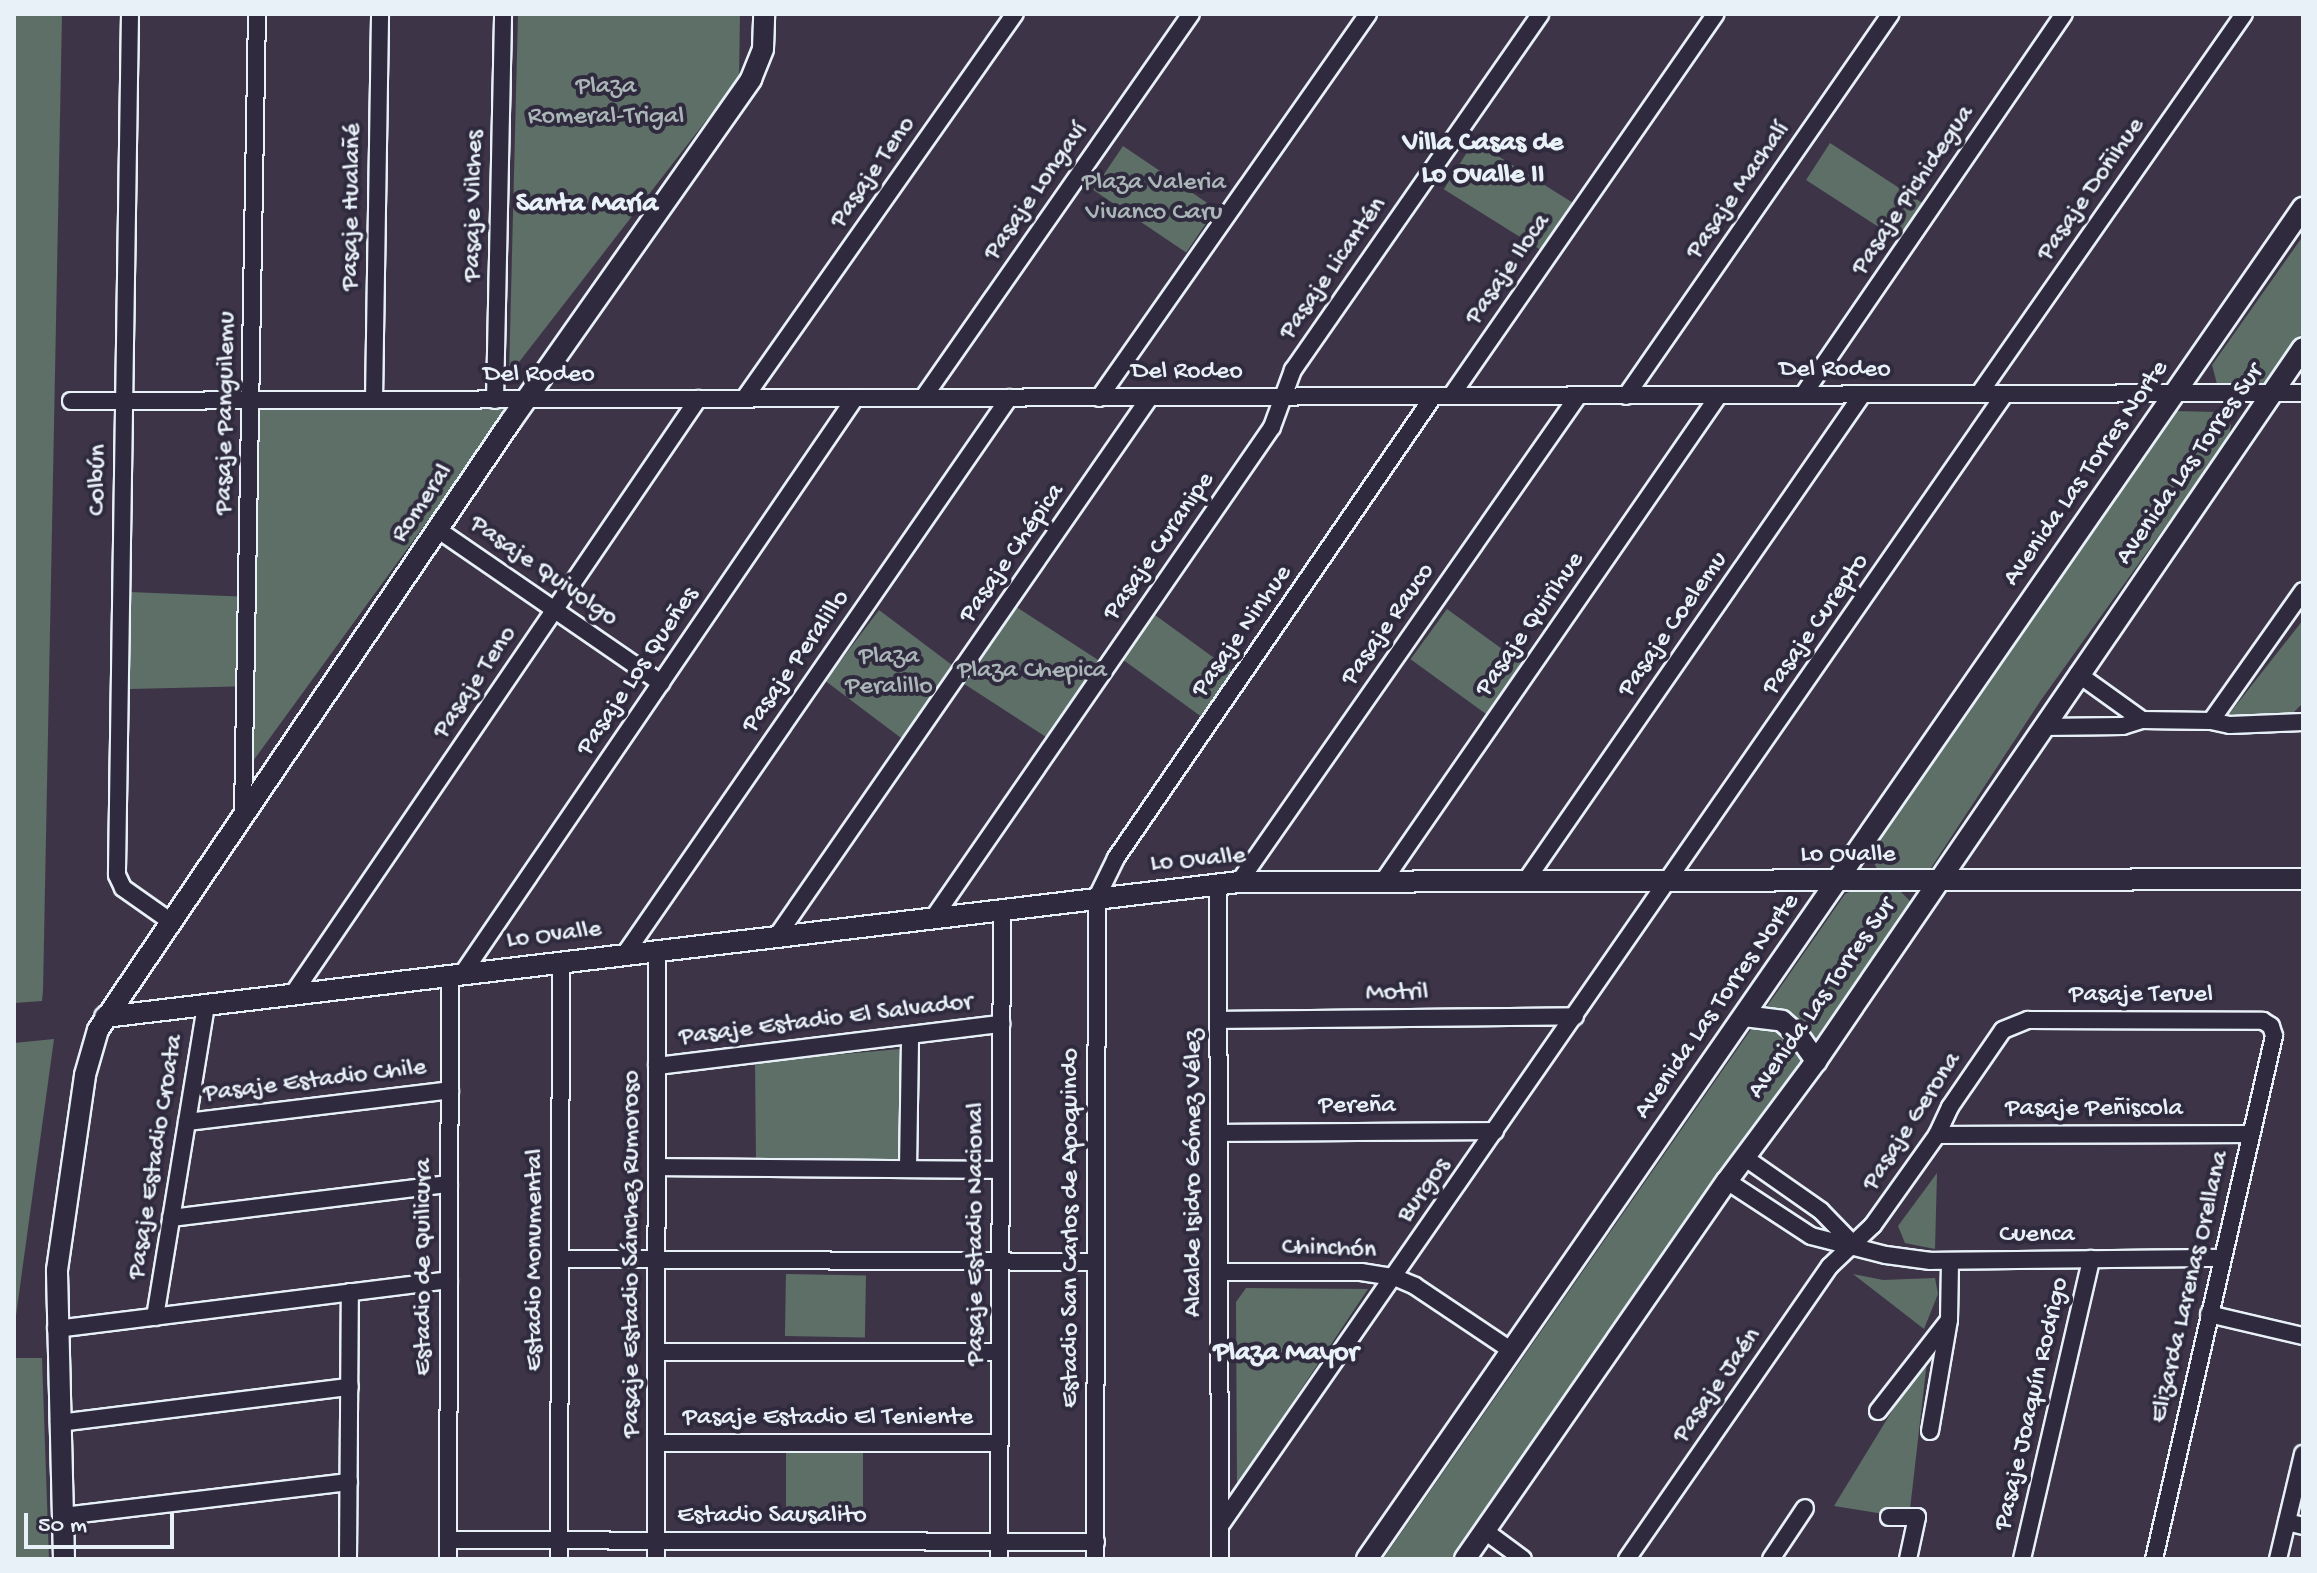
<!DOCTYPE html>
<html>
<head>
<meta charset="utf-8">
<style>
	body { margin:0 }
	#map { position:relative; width:2317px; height:1573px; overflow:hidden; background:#3d3547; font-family:"Gochi Hand",sans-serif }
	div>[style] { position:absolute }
	.green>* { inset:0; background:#5e6f67; transform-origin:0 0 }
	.roads { filter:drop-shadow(2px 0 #e8f1f8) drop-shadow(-2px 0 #e8f1f8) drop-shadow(0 2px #e8f1f8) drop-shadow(0 -2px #e8f1f8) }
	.minor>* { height:16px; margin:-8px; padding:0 8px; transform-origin:8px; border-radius:8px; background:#2f2a3d }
	.tertiary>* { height:20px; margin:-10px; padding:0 10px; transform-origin:10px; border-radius:10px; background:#2f2a3d }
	span { translate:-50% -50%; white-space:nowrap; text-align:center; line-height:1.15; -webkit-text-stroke:8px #2f2a3d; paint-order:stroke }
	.park-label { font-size:26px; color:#aab6b7 }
	.street-label { font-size:26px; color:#e8f1f8 }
	.neighbourhood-label { font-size:28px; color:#e8f1f8; font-weight:700 }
	.frame { position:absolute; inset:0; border:16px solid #e8f1f8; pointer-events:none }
	.scale { position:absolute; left:24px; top:1513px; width:150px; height:36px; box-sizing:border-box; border:4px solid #e8f1f8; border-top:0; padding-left:10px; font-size:24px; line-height:28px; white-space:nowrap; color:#e8f1f8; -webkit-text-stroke:6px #2f2a3d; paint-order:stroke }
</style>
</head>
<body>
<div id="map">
	<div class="green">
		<div style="clip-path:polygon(14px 14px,62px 14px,43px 990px,42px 1001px,14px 1003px)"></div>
		<div style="clip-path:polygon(518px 14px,740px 14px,739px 78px,509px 375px)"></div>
		<div style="left:1474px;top:141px;width:117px;height:57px;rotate:32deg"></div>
		<div style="left:1830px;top:143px;width:111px;height:44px;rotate:33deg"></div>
		<div style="left:1123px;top:146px;width:112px;height:53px;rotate:34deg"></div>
		<div style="clip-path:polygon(2303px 236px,2303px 332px,2265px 387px,2217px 384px,2212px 365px)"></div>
		<div style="clip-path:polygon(509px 409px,253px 761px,255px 686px,130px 689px,129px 592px,251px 597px,254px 410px)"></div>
		<div style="clip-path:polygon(2173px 411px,2218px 412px,2231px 425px,2228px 439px,2041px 700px,1927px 874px,1878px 870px,1872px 860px,1875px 843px)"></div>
		<div style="left:1015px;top:606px;width:101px;height:93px;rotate:33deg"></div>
		<div style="left:1447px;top:609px;width:95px;height:62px;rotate:36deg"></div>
		<div style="left:879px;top:610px;width:96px;height:89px;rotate:37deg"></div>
		<div style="left:1155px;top:615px;width:100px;height:55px;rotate:36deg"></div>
		<div style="clip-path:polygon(2303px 620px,2303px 703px,2290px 716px,2226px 718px)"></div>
		<div style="clip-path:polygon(1898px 889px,1911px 902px,1454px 1559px,1383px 1559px,1845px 894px,1854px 890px)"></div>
		<div style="clip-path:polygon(54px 1039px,14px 1330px,14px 1043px)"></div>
		<div style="clip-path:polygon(900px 1049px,898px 1163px,756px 1161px,755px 1062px)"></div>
		<div style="clip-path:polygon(1937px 1173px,1935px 1249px,1905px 1243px,1898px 1226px)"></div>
		<div style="left:786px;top:1274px;width:80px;height:62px;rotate:1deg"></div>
		<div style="clip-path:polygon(1853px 1274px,1883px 1280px,1935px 1278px,1938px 1294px,1924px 1329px)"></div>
		<div style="clip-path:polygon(1246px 1288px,1368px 1289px,1237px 1485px,1236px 1302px)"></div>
		<div style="clip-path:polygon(1928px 1352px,1909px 1518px,1834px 1506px)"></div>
		<div style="clip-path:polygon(14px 1358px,42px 1358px,49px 1559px,14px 1559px)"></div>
		<div style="left:786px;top:1449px;width:77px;height:71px"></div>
	</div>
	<div class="roads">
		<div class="minor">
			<div style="left:130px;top:14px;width:861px;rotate:90.87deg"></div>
			<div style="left:117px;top:875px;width:14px;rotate:65deg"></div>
			<div style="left:123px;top:888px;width:57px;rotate:35.1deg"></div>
			<div style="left:1979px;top:394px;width:463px;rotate:-55.1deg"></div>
			<div style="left:1803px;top:395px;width:462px;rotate:-55.6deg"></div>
			<div style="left:1451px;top:396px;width:465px;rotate:-55.3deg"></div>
			<div style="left:1626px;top:396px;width:465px;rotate:-55.3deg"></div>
			<div style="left:923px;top:398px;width:468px;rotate:-55.1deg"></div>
			<div style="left:1099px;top:398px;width:469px;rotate:-55deg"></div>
			<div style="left:744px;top:399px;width:471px;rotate:-54.9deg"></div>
			<div style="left:374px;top:400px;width:386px;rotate:-89.1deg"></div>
			<div style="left:495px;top:400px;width:386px;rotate:-88.8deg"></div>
			<div style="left:71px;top:401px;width:2232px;rotate:-0.21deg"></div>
			<div style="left:437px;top:529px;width:272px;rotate:34.5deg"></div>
			<div style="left:2078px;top:674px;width:79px;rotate:35.7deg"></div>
			<div style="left:2211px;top:721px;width:159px;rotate:-54.7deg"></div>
			<div style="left:2042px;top:727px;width:81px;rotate:-0.7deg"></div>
			<div style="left:2123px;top:726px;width:20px;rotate:-18deg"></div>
			<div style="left:2142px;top:720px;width:69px;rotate:0.8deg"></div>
			<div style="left:2211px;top:721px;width:19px;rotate:12deg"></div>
			<div style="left:2230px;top:725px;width:73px;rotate:-2.4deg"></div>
			<div style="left:243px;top:814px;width:800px;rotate:-89deg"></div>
			<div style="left:1239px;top:882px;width:593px;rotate:-55.1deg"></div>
			<div style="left:1525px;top:882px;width:592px;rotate:-55.32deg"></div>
			<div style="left:1382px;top:883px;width:593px;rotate:-55.37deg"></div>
			<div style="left:1218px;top:884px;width:675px;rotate:89.83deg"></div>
			<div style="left:934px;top:917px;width:595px;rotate:-55.4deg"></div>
			<div style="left:1272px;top:427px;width:61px;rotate:-69.8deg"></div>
			<div style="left:1293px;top:370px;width:433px;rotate:-55.2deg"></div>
			<div style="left:777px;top:936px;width:655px;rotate:-55.32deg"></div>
			<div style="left:625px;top:954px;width:676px;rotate:-55.37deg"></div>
			<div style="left:463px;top:973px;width:696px;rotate:-55.72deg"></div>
			<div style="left:293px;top:994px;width:720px;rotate:-55.76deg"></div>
			<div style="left:1219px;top:1020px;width:356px;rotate:-0.6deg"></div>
			<div style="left:657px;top:1066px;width:347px;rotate:-7deg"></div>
			<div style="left:187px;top:1122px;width:265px;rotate:-6.9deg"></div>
			<div style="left:1219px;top:1133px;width:276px;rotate:-0.4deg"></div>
			<div style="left:1937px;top:1135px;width:314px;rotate:-0.2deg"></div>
			<div style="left:1744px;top:1157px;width:94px;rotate:35deg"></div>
			<div style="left:1821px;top:1211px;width:47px;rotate:45.9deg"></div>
			<div style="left:657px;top:1167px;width:344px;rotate:0.5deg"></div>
			<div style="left:908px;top:1169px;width:134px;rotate:-89.1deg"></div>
			<div style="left:1727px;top:1181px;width:100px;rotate:33.2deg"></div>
			<div style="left:1811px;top:1236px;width:77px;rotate:14.2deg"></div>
			<div style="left:1886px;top:1255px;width:45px;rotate:7.6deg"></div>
			<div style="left:1931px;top:1261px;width:291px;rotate:-0.6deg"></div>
			<div style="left:171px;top:1218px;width:280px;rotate:-7deg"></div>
			<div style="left:560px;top:1259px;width:536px;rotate:0.32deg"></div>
			<div style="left:1219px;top:1272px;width:142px"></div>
			<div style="left:1361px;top:1272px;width:33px;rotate:9deg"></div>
			<div style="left:1394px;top:1277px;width:23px;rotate:23deg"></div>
			<div style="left:1415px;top:1286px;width:117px;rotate:33.8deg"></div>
			<div style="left:2209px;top:1314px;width:97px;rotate:13.2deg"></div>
			<div style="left:155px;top:1317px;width:316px;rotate:-80.7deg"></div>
			<div style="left:56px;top:1329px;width:396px;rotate:-7.1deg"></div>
			<div style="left:656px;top:1352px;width:344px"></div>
			<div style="left:1878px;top:1411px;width:114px;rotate:-52.1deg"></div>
			<div style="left:59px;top:1423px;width:293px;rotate:-7.1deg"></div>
			<div style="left:1930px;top:1431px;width:113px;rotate:-80.3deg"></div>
			<div style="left:1949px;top:1320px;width:59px;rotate:-89deg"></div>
			<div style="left:656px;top:1443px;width:343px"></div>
			<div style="left:63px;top:1516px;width:288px;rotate:-6.8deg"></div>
			<div style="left:1889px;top:1517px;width:28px"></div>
			<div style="left:1917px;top:1517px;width:43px;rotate:102.1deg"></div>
			<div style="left:2287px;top:1522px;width:16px;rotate:14deg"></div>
			<div style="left:1220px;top:1526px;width:1376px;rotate:-55.27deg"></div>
			<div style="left:1485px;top:1531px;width:47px;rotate:36.4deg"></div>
			<div style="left:448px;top:1540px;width:648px;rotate:0.18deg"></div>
			<div style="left:348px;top:1559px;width:267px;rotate:-89.6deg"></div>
			<div style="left:448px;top:1559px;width:584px;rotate:-89.8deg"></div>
			<div style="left:559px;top:1559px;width:597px;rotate:-89.81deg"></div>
			<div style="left:656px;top:1559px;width:609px;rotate:-89.91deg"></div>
			<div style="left:999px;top:1559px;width:650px;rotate:-89.74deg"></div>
			<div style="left:1095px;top:1559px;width:662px;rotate:-89.83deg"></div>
			<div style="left:1097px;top:897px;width:43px;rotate:-64deg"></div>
			<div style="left:1116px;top:858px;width:559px;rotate:-55.49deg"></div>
			<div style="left:1627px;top:1559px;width:356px;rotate:-55.3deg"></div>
			<div style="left:1830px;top:1266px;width:59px;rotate:-43.6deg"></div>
			<div style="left:1873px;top:1225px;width:110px;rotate:-54.6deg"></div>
			<div style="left:1937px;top:1135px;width:31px;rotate:-65deg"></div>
			<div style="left:1950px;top:1107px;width:93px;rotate:-55.5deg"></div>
			<div style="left:2003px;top:1030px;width:27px;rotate:-22deg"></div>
			<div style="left:2028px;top:1020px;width:235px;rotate:0.2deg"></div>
			<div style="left:2263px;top:1021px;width:9px;rotate:32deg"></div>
			<div style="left:2271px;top:1026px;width:10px;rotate:73deg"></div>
			<div style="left:2274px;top:1036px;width:537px;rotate:102.92deg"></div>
			<div style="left:1771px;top:1559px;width:61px;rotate:-56.3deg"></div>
			<div style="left:2022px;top:1559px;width:308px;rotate:-77deg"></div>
			<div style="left:2278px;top:1559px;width:108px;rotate:-76.6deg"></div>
		</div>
		<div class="tertiary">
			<div style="left:1744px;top:1016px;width:38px;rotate:7deg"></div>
			<div style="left:1782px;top:1021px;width:21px;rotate:41deg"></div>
			<div style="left:1798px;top:1035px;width:32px;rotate:55deg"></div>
			<div style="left:105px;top:1017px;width:1142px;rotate:-6.79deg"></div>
			<div style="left:1239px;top:882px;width:1064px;rotate:-0.16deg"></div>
			<div style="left:64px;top:1559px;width:289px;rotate:-91.4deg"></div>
			<div style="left:57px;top:1270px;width:197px;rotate:-81.8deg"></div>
			<div style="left:85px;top:1075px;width:47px;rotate:-73.9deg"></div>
			<div style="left:98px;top:1030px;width:736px;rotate:-55.86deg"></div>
			<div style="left:511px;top:421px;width:418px;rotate:-54.9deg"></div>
			<div style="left:751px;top:79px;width:32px;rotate:-68deg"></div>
			<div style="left:763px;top:49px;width:35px;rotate:-88deg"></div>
			<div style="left:1367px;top:1559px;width:1644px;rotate:-55.29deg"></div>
			<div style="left:1465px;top:1559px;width:460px;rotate:-55.3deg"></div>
			<div style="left:1727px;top:1181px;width:149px;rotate:-53.4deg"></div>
			<div style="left:1816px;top:1061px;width:863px;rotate:-55.67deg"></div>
		</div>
	</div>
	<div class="park-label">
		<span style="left:606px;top:103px">Plaza<br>Romeral-Trigal</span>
		<span style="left:1154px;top:199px">Plaza Valeria<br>Vivanco Caru</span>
		<span style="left:889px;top:673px">Plaza<br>Peralillo</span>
		<span style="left:1032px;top:672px">Plaza Chepica</span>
	</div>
	<div class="street-label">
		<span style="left:874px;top:173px;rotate:-55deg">Pasaje Teno</span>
		<span style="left:2092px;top:190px;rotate:-55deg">Pasaje Doñihue</span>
		<span style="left:1739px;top:191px;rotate:-55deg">Pasaje Machalí</span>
		<span style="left:1914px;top:191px;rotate:-56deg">Pasaje Pichidegua</span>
		<span style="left:1037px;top:192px;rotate:-55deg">Pasaje Longaví</span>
		<span style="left:475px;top:206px;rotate:-89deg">Pasaje Vilches</span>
		<span style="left:353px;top:207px;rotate:-89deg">Pasaje Hualañé</span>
		<span style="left:1334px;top:269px;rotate:-55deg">Pasaje Licantén</span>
		<span style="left:1509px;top:270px;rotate:-55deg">Pasaje Iloca</span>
		<span style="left:1835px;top:371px">Del Rodeo</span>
		<span style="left:1187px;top:373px">Del Rodeo</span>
		<span style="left:539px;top:376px">Del Rodeo</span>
		<span style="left:227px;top:413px;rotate:-89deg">Pasaje Panguilemu</span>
		<span style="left:2191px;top:465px;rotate:-55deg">Avenida Las Torres Sur</span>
		<span style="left:2087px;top:474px;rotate:-55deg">Avenida Las Torres Norte</span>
		<span style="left:99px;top:480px;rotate:-89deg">Colbún</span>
		<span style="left:423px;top:504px;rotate:-56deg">Romeral</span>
		<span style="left:1160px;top:547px;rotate:-55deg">Pasaje Curanipe</span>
		<span style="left:1013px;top:554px;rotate:-55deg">Pasaje Chépica</span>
		<span style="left:543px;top:572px;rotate:35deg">Pasaje Quivolgo</span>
		<span style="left:1389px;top:625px;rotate:-55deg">Pasaje Rauco</span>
		<span style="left:1531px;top:625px;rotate:-55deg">Pasaje Quirihue</span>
		<span style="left:1674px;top:625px;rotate:-55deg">Pasaje Coelemu</span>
		<span style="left:1817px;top:625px;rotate:-55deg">Pasaje Curepto</span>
		<span style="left:1243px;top:632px;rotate:-55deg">Pasaje Ninhue</span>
		<span style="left:797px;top:662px;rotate:-55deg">Pasaje Peralillo</span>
		<span style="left:639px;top:672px;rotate:-56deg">Pasaje Los Queñes</span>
		<span style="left:476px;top:683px;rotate:-56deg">Pasaje Teno</span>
		<span style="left:1848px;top:856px">Lo Ovalle</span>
		<span style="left:1198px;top:861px;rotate:-5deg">Lo Ovalle</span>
		<span style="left:554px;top:936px;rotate:-7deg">Lo Ovalle</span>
		<span style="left:1397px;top:994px;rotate:-1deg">Motril</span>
		<span style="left:2141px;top:996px">Pasaje Teruel</span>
		<span style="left:1823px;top:999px;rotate:-55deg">Avenida Las Torres Sur</span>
		<span style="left:1718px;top:1007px;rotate:-55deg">Avenida Las Torres Norte</span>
		<span style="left:826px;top:1021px;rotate:-7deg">Pasaje Estadio El Salvador</span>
		<span style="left:315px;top:1082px;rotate:-7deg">Pasaje Estadio Chile</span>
		<span style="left:1357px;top:1107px">Pereña</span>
		<span style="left:2094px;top:1110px">Pasaje Peñiscola</span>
		<span style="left:1913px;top:1122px;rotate:-57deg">Pasaje Gerona</span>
		<span style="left:157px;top:1157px;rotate:-81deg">Pasaje Estadio Croata</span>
		<span style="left:1195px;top:1173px;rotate:-90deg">Alcalde Isidro Gómez Vélez</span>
		<span style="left:1425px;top:1191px;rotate:-55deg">Burgos</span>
		<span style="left:1072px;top:1228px;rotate:-90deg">Estadio San Carlos de Apoquindo</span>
		<span style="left:977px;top:1234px;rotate:-90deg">Pasaje Estadio Nacional</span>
		<span style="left:2037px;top:1236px">Cuenca</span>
		<span style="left:1329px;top:1250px;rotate:2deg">Chinchón</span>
		<span style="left:633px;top:1254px;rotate:-90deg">Pasaje Estadio Sánchez Rumoroso</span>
		<span style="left:536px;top:1260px;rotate:-90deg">Estadio Monumental</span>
		<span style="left:425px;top:1267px;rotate:-90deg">Estadio de Quilicura</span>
		<span style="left:2191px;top:1287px;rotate:-77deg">Elizarda Larenas Orellana</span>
		<span style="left:1718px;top:1386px;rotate:-55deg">Pasaje Jaén</span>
		<span style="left:2033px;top:1404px;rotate:-77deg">Pasaje Joaquín Rodrigo</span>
		<span style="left:828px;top:1419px">Pasaje Estadio El Teniente</span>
		<span style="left:772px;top:1517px">Estadio Sausalito</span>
	</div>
	<div class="neighbourhood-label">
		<span style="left:1483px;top:160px">Villa Casas de<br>Lo Ovalle II</span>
		<span style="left:587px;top:205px">Santa María</span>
		<span style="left:1286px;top:1354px">Plaza Mayor</span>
	</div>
	<div class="frame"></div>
	<div class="scale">50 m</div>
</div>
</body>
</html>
